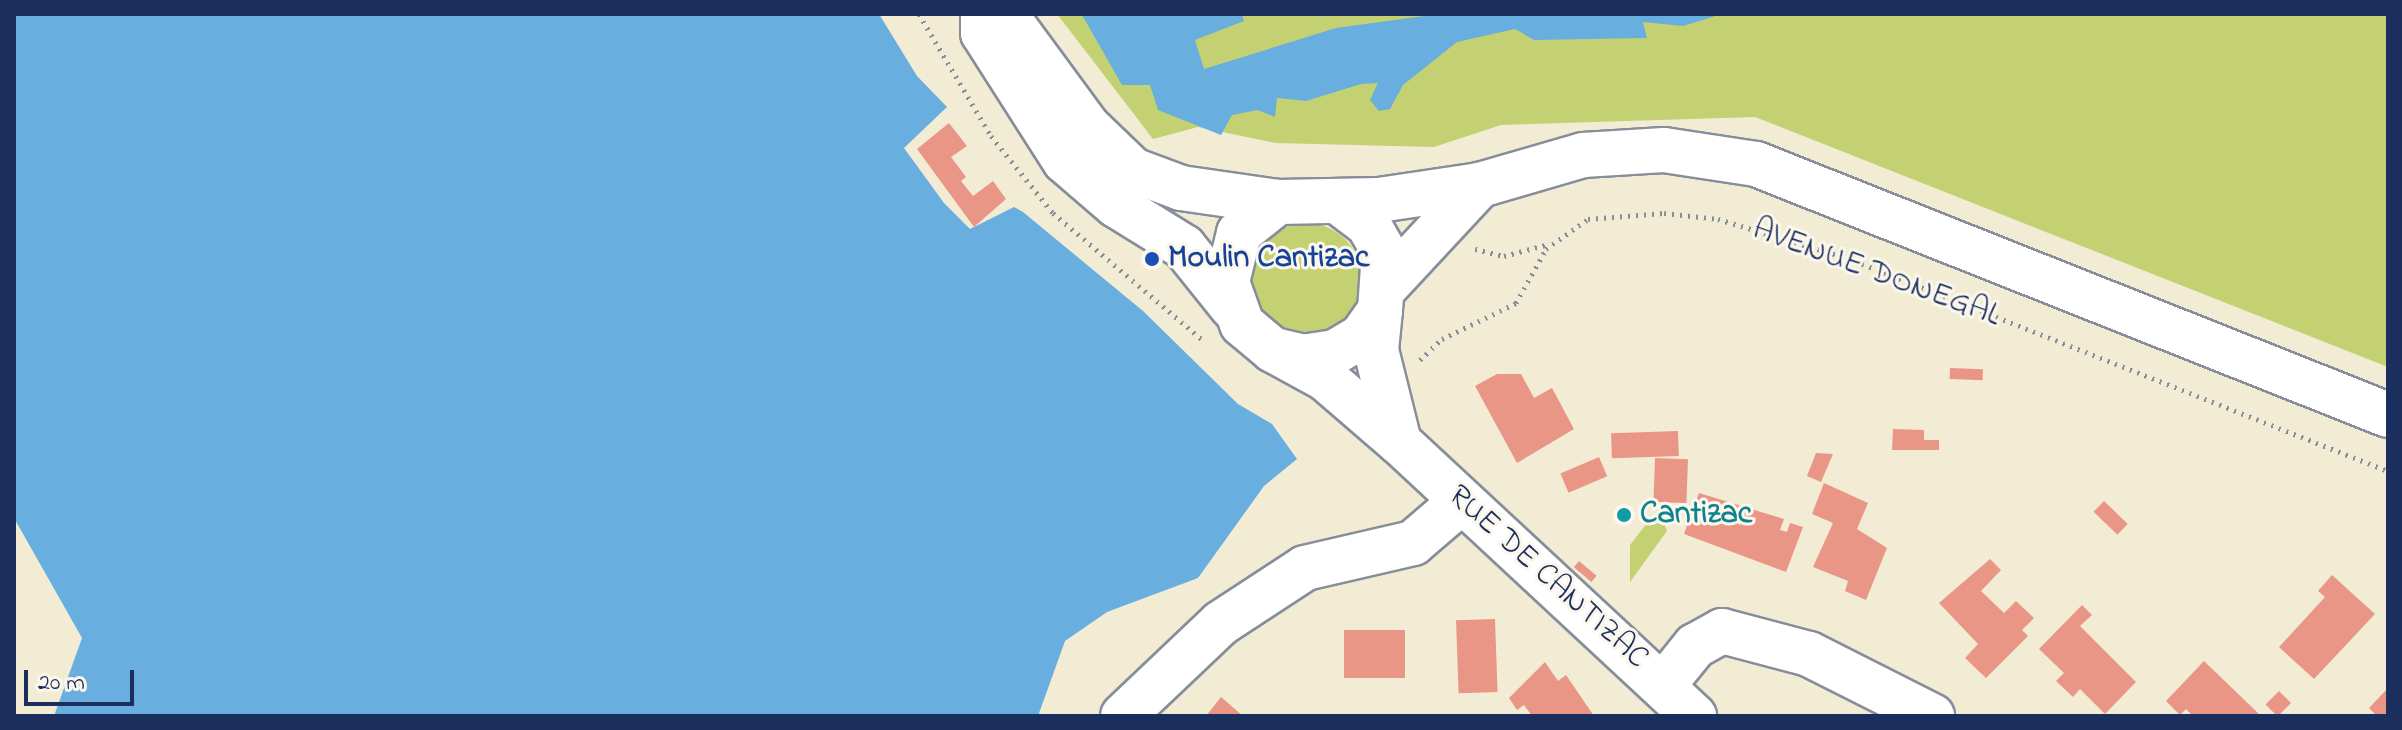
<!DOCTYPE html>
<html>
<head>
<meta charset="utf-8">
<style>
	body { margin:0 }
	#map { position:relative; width:2402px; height:730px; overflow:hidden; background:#f3ecd5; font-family:"Indie Flower",sans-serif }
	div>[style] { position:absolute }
	.green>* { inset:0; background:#c4d173 }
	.round { border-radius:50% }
	.water>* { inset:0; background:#68aedf }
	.building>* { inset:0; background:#e99687; transform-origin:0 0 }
	.path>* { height:5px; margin-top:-2.5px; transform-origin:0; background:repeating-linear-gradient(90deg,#878e9a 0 2px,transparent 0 8px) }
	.roads { filter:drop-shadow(2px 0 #878e9a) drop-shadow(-2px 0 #878e9a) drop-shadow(0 2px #878e9a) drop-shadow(0 -2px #878e9a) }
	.minor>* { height:44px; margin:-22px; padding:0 22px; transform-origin:22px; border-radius:22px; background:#fff }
	.major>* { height:44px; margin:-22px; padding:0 22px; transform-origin:22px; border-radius:22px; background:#fff }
	.dots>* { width:22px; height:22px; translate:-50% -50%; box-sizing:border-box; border:4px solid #fbf7ec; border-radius:50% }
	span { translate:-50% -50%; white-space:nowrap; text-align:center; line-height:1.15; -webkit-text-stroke:6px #fbf7ec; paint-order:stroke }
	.transit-label { font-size:32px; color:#164399; font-weight:700 }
	.left { translate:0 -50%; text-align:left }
	.street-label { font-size:32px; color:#1b2f5e }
	.culture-label { font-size:32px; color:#0d838f; font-weight:700 }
	.frame { position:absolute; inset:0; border:16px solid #1b2f5e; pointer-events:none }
	.scale { position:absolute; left:24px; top:670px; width:110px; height:36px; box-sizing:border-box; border:4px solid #1b2f5e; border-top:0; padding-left:10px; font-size:24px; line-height:28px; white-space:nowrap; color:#1b2f5e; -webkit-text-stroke:6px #fbf7ec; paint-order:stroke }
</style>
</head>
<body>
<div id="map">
	<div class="green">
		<div style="clip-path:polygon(1057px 14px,2388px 14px,2388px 367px,1755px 117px,1501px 125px,1434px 147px,1276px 143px,1198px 127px,1153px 139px)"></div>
		<div class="round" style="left:1251px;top:223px;width:110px;height:110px"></div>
		<div style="clip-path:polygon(1651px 518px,1663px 520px,1667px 531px,1630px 582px,1630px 545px)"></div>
	</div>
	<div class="water">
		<div style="clip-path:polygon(14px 14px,879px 14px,917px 76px,947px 107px,904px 148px,944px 203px,970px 229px,1014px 207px,1023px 212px,1143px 311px,1238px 404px,1272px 424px,1297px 459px,1264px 486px,1198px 578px,1107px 612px,1065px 641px,1038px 716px,54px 716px,82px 638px,14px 518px)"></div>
		<div style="clip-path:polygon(1242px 14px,1244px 21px,1195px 40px,1204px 69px,1336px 28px,1439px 14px,1722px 14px,1683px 26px,1643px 22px,1647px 38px,1534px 40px,1515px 29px,1457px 42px,1403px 85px,1390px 109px,1379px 111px,1370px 100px,1378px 83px,1361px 84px,1306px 101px,1277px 98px,1275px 117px,1258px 110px,1232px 115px,1221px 135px,1158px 110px,1150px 85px,1122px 85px,1082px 15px)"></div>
	</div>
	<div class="building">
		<div style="clip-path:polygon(949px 123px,967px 146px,951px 157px,966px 177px,961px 181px,973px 196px,993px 181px,1006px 199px,974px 227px,917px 149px)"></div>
		<div style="left:1950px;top:368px;width:33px;height:11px;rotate:2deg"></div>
		<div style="clip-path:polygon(1497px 374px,1521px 374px,1534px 398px,1552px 388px,1574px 429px,1517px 463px,1475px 386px)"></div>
		<div style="clip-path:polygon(1893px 429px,1924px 430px,1924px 440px,1939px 440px,1939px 450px,1892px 450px)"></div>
		<div style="left:1678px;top:431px;width:25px;height:67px;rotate:88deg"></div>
		<div style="clip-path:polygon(1816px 453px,1833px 454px,1821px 482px,1807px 476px)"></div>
		<div style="left:1599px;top:457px;width:21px;height:42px;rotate:67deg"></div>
		<div style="left:1655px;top:458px;width:33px;height:44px;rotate:2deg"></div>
		<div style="clip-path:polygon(1824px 483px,1868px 503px,1857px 529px,1887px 548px,1866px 600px,1845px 591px,1848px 581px,1813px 567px,1833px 523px,1812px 514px)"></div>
		<div style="clip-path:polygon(1699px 493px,1784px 519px,1780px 530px,1787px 532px,1790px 523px,1803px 527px,1786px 572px,1684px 534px)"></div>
		<div style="left:2104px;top:501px;width:33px;height:15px;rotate:44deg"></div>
		<div style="left:1616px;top:507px;width:19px;height:11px;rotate:12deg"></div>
		<div style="clip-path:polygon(1990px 559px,2001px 570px,1981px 591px,2004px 613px,2016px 601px,2034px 618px,2022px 630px,2028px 636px,1986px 678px,1965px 658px,1978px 644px,1939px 603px)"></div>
		<div style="left:1579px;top:561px;width:23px;height:8px;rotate:40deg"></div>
		<div style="clip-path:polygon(2332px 575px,2375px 614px,2314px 679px,2279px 647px,2325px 597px,2318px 591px)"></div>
		<div style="clip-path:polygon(2082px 605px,2092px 615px,2080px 626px,2136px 682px,2105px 714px,2080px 689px,2073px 697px,2056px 681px,2064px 673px,2039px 649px)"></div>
		<div style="left:1495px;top:619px;width:73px;height:39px;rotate:88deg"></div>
		<div style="left:1344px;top:630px;width:61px;height:48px"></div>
		<div style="clip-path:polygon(2204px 661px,2260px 715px,2259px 716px,2193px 716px,2186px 709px,2180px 715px,2166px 701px)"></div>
		<div style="clip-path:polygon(1545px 662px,1558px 681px,1566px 675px,1594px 716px,1532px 716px,1524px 705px,1517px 710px,1509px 698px)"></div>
		<div style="clip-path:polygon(2388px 688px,2388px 716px,2377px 716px,2369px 708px)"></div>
		<div style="left:2279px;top:691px;width:17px;height:19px;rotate:45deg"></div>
		<div style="clip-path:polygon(1221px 697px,1243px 716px,1206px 716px)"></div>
	</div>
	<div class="path">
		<div style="left:919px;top:14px;width:142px;rotate:59.5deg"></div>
		<div style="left:991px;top:136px;width:99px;rotate:51.2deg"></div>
		<div style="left:1053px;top:213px;width:198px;rotate:40.3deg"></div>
		<div style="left:1475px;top:249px;width:30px;rotate:14deg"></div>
		<div style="left:1504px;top:256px;width:47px;rotate:-14.9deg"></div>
		<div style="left:1420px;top:360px;width:30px;rotate:-44deg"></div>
		<div style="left:1442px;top:339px;width:82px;rotate:-25.9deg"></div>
		<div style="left:1516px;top:303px;width:62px;rotate:-60.9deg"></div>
		<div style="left:1546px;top:249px;width:52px;rotate:-35.5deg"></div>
		<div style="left:1588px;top:219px;width:76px;rotate:-4.5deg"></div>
		<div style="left:1664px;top:213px;width:54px;rotate:6.3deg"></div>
		<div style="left:1718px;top:219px;width:135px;rotate:16.8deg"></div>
		<div style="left:1847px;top:258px;width:581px;rotate:21.49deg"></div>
	</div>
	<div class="roads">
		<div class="minor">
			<div style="left:1380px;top:310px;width:40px;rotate:95.7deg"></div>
			<div style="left:1376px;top:350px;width:95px;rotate:76deg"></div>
			<div style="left:1273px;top:350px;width:60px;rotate:28.7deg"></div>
			<div style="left:1326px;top:379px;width:96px;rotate:40.8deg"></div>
			<div style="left:1399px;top:442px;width:403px;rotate:42.9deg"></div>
			<div style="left:1665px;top:683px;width:48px;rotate:-51deg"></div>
			<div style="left:1695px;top:646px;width:31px;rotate:-29deg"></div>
			<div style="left:1722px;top:631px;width:90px;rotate:14.8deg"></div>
			<div style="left:1809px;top:654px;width:138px;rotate:26.8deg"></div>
			<div style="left:1123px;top:716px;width:135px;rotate:-43.5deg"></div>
			<div style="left:1221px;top:623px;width:100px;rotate:-33.2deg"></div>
			<div style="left:1305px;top:568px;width:111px;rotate:-13deg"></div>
			<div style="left:1413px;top:543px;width:63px;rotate:-40.5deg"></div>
		</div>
		<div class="major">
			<div style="left:983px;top:14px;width:19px;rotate:90deg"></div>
			<div style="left:983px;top:33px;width:152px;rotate:57.4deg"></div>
			<div style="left:1065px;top:161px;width:67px;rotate:40.8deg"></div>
			<div style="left:1116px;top:205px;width:80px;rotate:31.7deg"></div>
			<div style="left:1184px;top:247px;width:77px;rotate:51.3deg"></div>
			<div style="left:1005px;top:14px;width:140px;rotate:53.7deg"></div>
			<div style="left:1088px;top:127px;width:62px;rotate:43.7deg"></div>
			<div style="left:1133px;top:170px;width:51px;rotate:20.6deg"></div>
			<div style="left:1181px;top:188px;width:98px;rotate:8.2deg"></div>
			<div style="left:1341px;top:204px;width:34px;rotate:37deg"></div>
			<div style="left:1368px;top:224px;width:32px;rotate:60deg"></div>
			<div style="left:1384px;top:252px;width:58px;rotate:93.9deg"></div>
			<div style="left:1380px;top:310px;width:32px;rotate:125deg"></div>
			<div style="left:1362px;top:336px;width:31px;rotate:149deg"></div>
			<div style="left:1335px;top:352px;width:31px;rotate:171deg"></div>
			<div style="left:1304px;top:357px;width:32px;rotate:-167deg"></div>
			<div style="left:1273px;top:350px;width:40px;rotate:-140deg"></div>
			<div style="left:1242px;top:324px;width:45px;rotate:-109.7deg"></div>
			<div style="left:1227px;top:282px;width:50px;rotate:-76.2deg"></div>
			<div style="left:1239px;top:233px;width:50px;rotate:-38.5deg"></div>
			<div style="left:1278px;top:202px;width:101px;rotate:-1.1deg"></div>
			<div style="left:1379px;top:200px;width:102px;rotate:-8.4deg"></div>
			<div style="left:1480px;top:185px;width:107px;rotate:-16.2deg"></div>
			<div style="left:1583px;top:155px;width:81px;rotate:-3.5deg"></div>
			<div style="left:1664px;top:150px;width:93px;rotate:8.7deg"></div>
			<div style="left:1756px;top:164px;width:680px;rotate:21.66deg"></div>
			<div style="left:1387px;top:285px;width:137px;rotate:-47.1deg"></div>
		</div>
	</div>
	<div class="dots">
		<div style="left:1152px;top:259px;background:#1a4fb4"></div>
		<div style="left:1624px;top:515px;background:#0f9aa8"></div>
	</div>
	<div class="transit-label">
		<span class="left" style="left:1168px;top:259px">Moulin Cantizac</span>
	</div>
	<div class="street-label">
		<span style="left:1876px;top:274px;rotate:20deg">AVENUE DONEGAL</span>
		<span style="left:1547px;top:578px;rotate:42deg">RUE DE CANTIZAC</span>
	</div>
	<div class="culture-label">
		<span class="left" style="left:1640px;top:515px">Cantizac</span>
	</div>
	<div class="frame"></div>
	<div class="scale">20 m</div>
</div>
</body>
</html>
